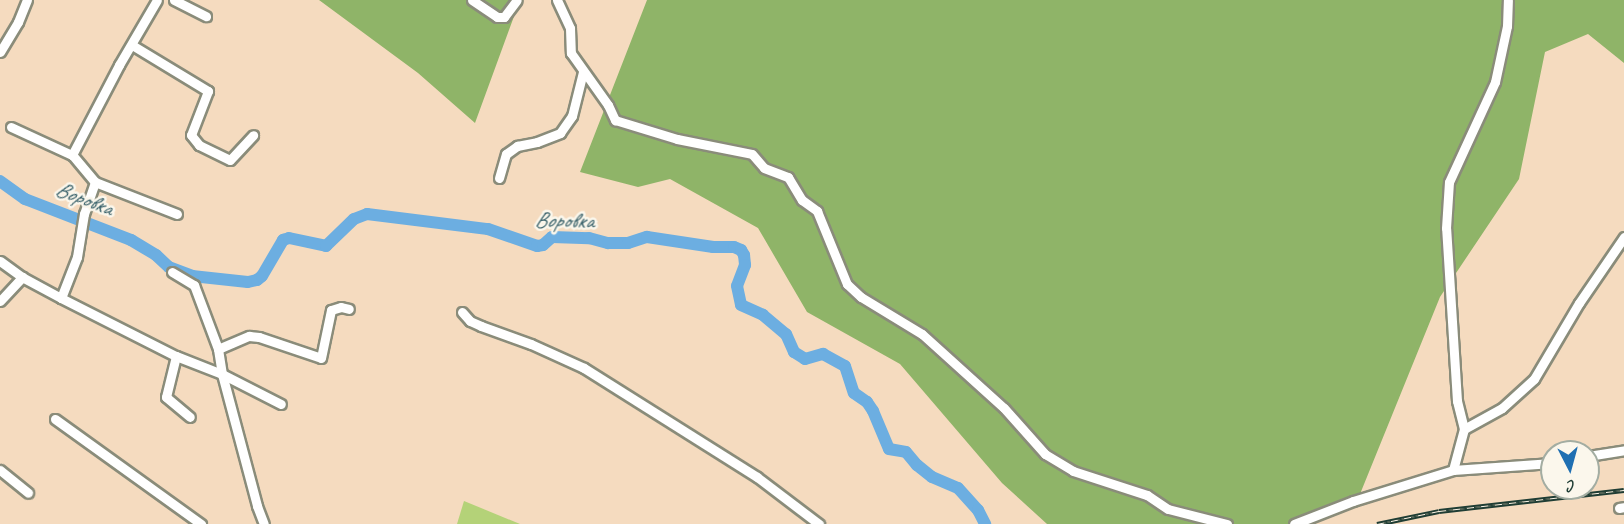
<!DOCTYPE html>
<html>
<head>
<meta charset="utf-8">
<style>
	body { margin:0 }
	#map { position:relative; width:1624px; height:524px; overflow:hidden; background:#f5dbbf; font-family:Caveat,sans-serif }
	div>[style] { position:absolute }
	.green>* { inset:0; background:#b4d278 }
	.forest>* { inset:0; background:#8fb468 }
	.river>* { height:12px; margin:-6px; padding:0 6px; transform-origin:6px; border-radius:6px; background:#6caee1 }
	.roads { filter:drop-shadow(2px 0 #8a8c7a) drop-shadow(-2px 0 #8a8c7a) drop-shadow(0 2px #8a8c7a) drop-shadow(0 -2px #8a8c7a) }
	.minor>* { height:9px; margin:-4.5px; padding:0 4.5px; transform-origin:4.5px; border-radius:4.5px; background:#fff }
	.rail>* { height:4.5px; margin-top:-2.25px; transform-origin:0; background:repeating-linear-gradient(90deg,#fbf7ec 0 7px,#1f3d34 0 14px); box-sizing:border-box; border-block:2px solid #1f3d34 }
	span { translate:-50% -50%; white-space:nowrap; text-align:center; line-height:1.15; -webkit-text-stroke:5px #fbf7ec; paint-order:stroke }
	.water-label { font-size:22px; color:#365f68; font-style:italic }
	.north { position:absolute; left:1540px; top:440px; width:60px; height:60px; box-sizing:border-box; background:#fbf7ec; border:2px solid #a3ada2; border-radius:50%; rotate:174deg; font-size:16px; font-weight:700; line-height:24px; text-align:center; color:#1f3d34 }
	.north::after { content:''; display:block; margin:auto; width:21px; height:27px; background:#1f6fb2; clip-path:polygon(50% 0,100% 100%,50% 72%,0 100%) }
</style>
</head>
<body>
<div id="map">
	<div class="green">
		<div style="clip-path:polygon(464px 501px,520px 524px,457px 524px)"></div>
	</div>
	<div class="forest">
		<div style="clip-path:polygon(319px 0,520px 0,475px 123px,418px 73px)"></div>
		<div style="clip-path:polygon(647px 0,1624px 0,1624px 63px,1588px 34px,1545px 52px,1519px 179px,1440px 297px,1358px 499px,1307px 524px,1047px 524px,1002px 483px,900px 364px,807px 312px,758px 228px,670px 179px,638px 187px,580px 172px)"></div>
	</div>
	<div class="river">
		<div style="left:0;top:181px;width:31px;rotate:36deg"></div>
		<div style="left:25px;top:199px;width:114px;rotate:21.1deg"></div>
		<div style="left:131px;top:240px;width:29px;rotate:31deg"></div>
		<div style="left:156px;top:255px;width:18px;rotate:43deg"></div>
		<div style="left:169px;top:267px;width:25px;rotate:21deg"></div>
		<div style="left:192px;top:276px;width:56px;rotate:6.1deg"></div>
		<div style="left:248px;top:282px;width:9px;rotate:-13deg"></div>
		<div style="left:257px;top:280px;width:6px;rotate:-39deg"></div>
		<div style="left:262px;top:276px;width:42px;rotate:-59.7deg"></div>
		<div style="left:283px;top:240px;width:6px;rotate:-18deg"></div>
		<div style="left:289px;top:238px;width:38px;rotate:12deg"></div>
		<div style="left:326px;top:246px;width:39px;rotate:-44deg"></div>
		<div style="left:354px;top:219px;width:14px;rotate:-21deg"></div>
		<div style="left:367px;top:214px;width:122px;rotate:7.1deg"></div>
		<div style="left:488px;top:229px;width:52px;rotate:19.1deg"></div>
		<div style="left:537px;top:246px;width:6px;rotate:-9deg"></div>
		<div style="left:543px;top:245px;width:12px;rotate:-42deg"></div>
		<div style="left:552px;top:237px;width:37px;rotate:2deg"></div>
		<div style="left:589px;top:238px;width:20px;rotate:15deg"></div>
		<div style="left:608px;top:243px;width:20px"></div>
		<div style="left:628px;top:243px;width:20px;rotate:-18deg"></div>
		<div style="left:647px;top:237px;width:67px;rotate:8.6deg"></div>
		<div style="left:713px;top:247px;width:21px"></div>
		<div style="left:734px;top:247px;width:8px;rotate:23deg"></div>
		<div style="left:741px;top:250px;width:6px;rotate:59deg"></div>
		<div style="left:744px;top:255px;width:10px;rotate:84deg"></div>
		<div style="left:745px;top:265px;width:22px;rotate:111deg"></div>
		<div style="left:737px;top:286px;width:19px;rotate:78deg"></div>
		<div style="left:741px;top:305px;width:24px;rotate:24deg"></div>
		<div style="left:763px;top:315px;width:30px;rotate:40deg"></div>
		<div style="left:786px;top:334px;width:20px;rotate:66deg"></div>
		<div style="left:794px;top:352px;width:13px;rotate:32deg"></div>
		<div style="left:805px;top:359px;width:19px;rotate:-16deg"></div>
		<div style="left:823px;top:354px;width:25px;rotate:29deg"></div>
		<div style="left:845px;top:366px;width:28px;rotate:72deg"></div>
		<div style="left:854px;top:393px;width:16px;rotate:35deg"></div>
		<div style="left:867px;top:402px;width:11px;rotate:56deg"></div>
		<div style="left:873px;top:411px;width:41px;rotate:67.2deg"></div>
		<div style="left:889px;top:449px;width:17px;rotate:10deg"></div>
		<div style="left:906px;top:452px;width:17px;rotate:50deg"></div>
		<div style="left:917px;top:465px;width:19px;rotate:39deg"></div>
		<div style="left:932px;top:477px;width:28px;rotate:23deg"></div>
		<div style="left:958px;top:488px;width:30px;rotate:48deg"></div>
		<div style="left:978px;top:510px;width:16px;rotate:63deg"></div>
	</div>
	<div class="roads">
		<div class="minor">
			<div style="left:174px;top:0;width:36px;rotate:27deg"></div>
			<div style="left:472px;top:0;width:30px;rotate:34deg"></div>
			<div style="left:497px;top:17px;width:7px"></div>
			<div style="left:504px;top:17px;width:21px;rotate:-53deg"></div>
			<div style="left:557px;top:0;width:31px;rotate:65deg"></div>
			<div style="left:570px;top:28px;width:25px;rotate:88deg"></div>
			<div style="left:571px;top:53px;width:64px;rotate:54.6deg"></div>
			<div style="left:608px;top:105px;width:17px;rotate:65deg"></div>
			<div style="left:615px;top:120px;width:65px;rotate:17deg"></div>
			<div style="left:677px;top:139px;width:76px;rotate:11.3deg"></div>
			<div style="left:752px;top:154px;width:18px;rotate:49deg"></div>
			<div style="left:764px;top:168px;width:26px;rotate:21deg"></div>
			<div style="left:788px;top:177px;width:27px;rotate:59deg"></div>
			<div style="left:802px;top:200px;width:19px;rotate:36deg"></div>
			<div style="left:817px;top:211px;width:79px;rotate:67.7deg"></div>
			<div style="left:847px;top:284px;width:19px;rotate:43deg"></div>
			<div style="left:861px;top:297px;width:71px;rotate:31.2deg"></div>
			<div style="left:922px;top:334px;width:110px;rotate:42.1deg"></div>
			<div style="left:1004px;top:408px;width:62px;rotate:48.3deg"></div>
			<div style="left:1045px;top:454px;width:33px;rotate:31deg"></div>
			<div style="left:1073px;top:471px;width:78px;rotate:18deg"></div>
			<div style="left:1147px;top:495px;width:25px;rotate:34deg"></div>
			<div style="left:1168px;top:509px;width:61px;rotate:14.3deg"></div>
			<div style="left:132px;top:45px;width:89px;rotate:31.2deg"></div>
			<div style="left:208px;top:91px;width:47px;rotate:111.1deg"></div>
			<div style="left:191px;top:135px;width:13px;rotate:51deg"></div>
			<div style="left:199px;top:145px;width:34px;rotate:26deg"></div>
			<div style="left:230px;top:160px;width:34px;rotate:-47deg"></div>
			<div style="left:0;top:52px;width:35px;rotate:-59deg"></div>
			<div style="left:18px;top:22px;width:24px;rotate:-68deg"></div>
			<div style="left:11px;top:127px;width:67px;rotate:24.7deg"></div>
			<div style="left:499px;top:178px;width:25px;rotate:-74deg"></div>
			<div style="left:506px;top:154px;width:14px;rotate:-36deg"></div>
			<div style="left:517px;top:146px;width:20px;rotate:-11deg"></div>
			<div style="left:537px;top:142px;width:25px;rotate:-21deg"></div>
			<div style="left:560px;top:133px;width:21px;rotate:-55deg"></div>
			<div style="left:572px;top:116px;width:45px;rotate:-76deg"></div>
			<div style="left:95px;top:182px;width:88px;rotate:21.3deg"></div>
			<div style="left:0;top:261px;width:27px;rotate:36deg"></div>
			<div style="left:22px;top:277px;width:44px;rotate:28.3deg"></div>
			<div style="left:61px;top:298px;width:129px;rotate:26.8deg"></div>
			<div style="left:176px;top:356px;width:49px;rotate:21.4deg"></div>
			<div style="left:222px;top:374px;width:137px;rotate:75.1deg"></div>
			<div style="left:257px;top:506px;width:19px;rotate:69deg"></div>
			<div style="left:172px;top:272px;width:26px;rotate:31deg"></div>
			<div style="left:194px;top:285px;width:68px;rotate:69.4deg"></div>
			<div style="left:218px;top:349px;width:25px;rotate:81deg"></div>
			<div style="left:222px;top:374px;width:66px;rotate:27deg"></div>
			<div style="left:61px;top:298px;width:44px;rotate:-68.7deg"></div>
			<div style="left:77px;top:257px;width:44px;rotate:-80.8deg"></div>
			<div style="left:84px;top:214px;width:34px;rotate:-71deg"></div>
			<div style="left:95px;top:182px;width:35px;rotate:-130deg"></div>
			<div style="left:72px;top:155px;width:102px;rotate:-62.4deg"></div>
			<div style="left:119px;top:65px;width:75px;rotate:-59.7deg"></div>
			<div style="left:0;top:301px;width:33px;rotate:-47deg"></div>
			<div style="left:462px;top:312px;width:12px;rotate:48deg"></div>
			<div style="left:470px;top:321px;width:12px;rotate:24deg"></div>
			<div style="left:481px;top:326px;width:53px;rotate:19.8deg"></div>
			<div style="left:531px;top:344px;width:58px;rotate:24.4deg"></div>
			<div style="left:584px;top:368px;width:204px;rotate:32.2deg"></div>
			<div style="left:757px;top:477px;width:78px;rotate:37.2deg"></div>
			<div style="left:218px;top:349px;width:34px;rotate:-23deg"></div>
			<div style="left:249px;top:336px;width:10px;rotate:6deg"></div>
			<div style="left:259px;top:337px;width:65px;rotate:18.7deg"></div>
			<div style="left:321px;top:358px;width:49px;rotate:-78.2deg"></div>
			<div style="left:331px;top:310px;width:10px;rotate:-17deg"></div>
			<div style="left:341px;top:307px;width:8px;rotate:14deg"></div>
			<div style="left:176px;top:356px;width:42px;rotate:103.7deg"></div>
			<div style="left:166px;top:397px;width:31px;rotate:40deg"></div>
			<div style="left:55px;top:419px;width:180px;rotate:35.7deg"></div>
			<div style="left:1464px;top:429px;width:43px;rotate:-28.9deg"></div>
			<div style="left:1502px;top:408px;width:43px;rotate:-42.2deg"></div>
			<div style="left:1534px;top:379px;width:88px;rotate:-59.4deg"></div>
			<div style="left:1579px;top:303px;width:80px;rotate:-55.7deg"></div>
			<div style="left:1588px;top:456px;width:36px;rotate:-9deg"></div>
			<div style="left:0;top:470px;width:36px;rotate:39deg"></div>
			<div style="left:1453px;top:470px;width:42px;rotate:-75deg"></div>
			<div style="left:1464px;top:429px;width:29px;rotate:-104deg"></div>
			<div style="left:1457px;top:401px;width:173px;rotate:-93.6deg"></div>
			<div style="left:1446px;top:228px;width:46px;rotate:-86.3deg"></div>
			<div style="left:1449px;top:182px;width:110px;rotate:-65.3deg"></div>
			<div style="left:1495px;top:82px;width:57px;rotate:-77.9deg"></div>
			<div style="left:1507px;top:26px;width:26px;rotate:-88deg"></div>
			<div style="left:1619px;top:508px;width:5px;rotate:-11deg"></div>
			<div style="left:1294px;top:524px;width:63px;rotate:-21.3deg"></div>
			<div style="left:1353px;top:501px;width:105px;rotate:-17.2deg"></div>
			<div style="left:1453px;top:470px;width:99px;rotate:-4deg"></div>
		</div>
	</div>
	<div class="rail">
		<div style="left:1377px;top:524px;width:63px;rotate:-11.8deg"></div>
		<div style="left:1439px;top:511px;width:186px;rotate:-6.5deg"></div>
	</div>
	<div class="water-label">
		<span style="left:84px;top:199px;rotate:21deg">Воровка</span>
		<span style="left:564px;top:221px;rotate:1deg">Воровка</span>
	</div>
	<div class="north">С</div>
</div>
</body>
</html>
